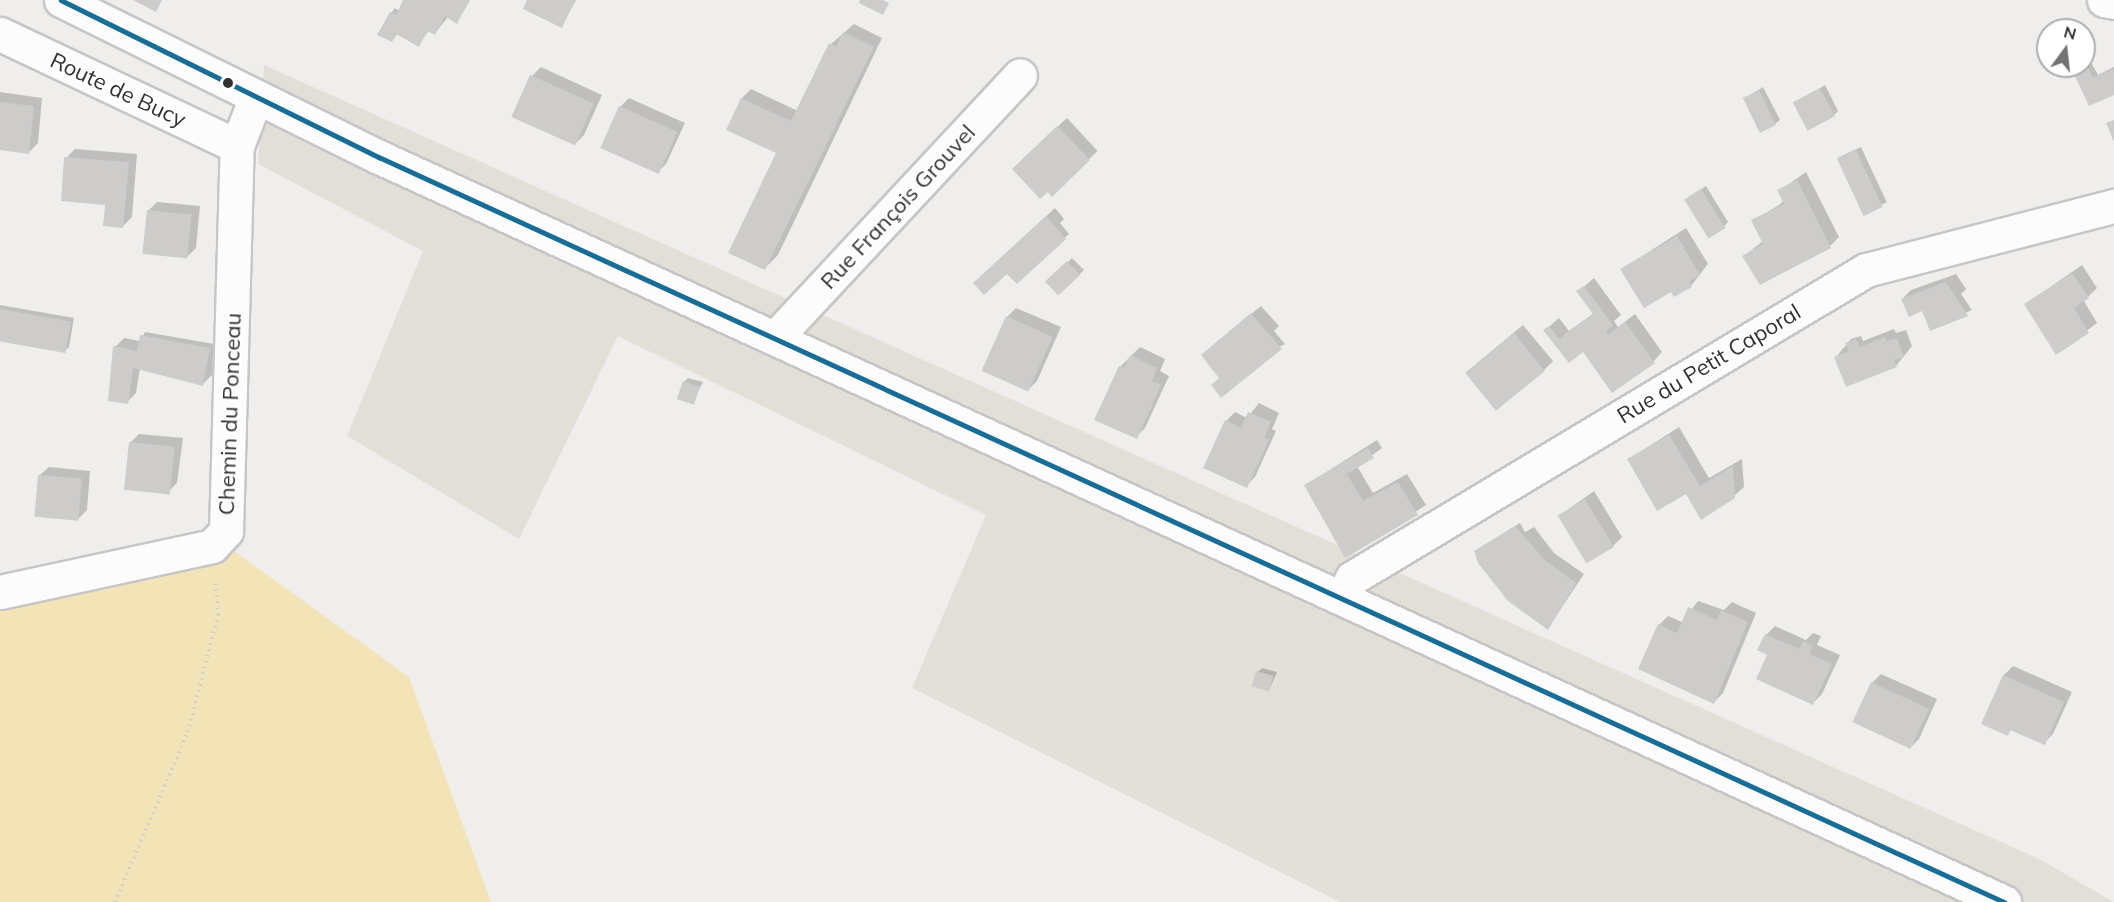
<!DOCTYPE html>
<html>
<head>
<meta charset="utf-8">
<style>
	body { margin:0 }
	#map { position:relative; width:2114px; height:902px; overflow:hidden; background:#efeeec; font-family:Mulish,sans-serif }
	div>[style] { position:absolute }
	.built>* { inset:0; background:#e1dfd8 }
	.green>* { inset:0; background:#f3e4b8 }
	.shadow>* { inset:0; background:#0003; transform-origin:0 0 }
	.building>* { inset:0; background:#cdcccb; transform-origin:0 0 }
	.path>* { height:4px; margin-top:-2px; transform-origin:0; background:repeating-linear-gradient(90deg,#cececd 0 1.5px,transparent 0 6px) }
	.roads { filter:drop-shadow(2px 0 #c7c6c5) drop-shadow(-2px 0 #c7c6c5) drop-shadow(0 2px #c7c6c5) drop-shadow(0 -2px #c7c6c5) }
	.minor>* { height:33px; margin:-16.5px; padding:0 16.5px; transform-origin:16.5px; border-radius:16.5px; background:#fdfcfc }
	.major>* { height:33px; margin:-16.5px; padding:0 16.5px; transform-origin:16.5px; border-radius:16.5px; background:#fdfcfc }
	.bus-1>* { height:4.5px; margin:-2.25px; padding:0 2.25px; transform-origin:2.25px; border-radius:2.25px; background:#186d97 }
	.dots>* { width:16px; height:16px; translate:-50% -50%; box-sizing:border-box; border:3px solid #fff; border-radius:50% }
	span { translate:-50% -50%; white-space:nowrap; text-align:center; line-height:1.15; -webkit-text-stroke:4.5px #fff; paint-order:stroke }
	.street-label { font-size:22px; color:#323130 }
	.north { position:absolute; left:2036px; top:18px; width:60px; height:60px; box-sizing:border-box; background:#fff; border:2px solid #adadac; border-radius:50%; rotate:15deg; font-size:16px; font-weight:700; line-height:24px; text-align:center; color:#323130 }
	.north::after { content:''; display:block; margin:auto; width:21px; height:27px; background:#747372; clip-path:polygon(50% 0,100% 100%,50% 72%,0 100%) }
</style>
</head>
<body>
<div id="map">
	<div class="built">
		<div style="clip-path:polygon(264px 65px,2041px 860px,2114px 902px,1340px 902px,912px 688px,986px 515px,618px 336px,519px 539px,347px 436px,423px 251px,258px 164px)"></div>
	</div>
	<div class="green">
		<div style="clip-path:polygon(230px 548px,409px 677px,491px 902px,0 902px,0 598px)"></div>
	</div>
	<div class="shadow">
		<div style="clip-path:polygon(405px 0,470px 0,457px 22px,448px 17px,435px 33px,429px 30px,419px 45px,398px 33px,392px 41px,391px 13px,395px 8px,399px 11px)"></div>
		<div style="clip-path:polygon(529px 0,576px 0,562px 26px)"></div>
		<div style="clip-path:polygon(854px 24px,882px 38px,778px 255px,765px 268px,780px 147px,742px 98px,751px 89px,798px 111px,831px 44px)"></div>
		<div style="clip-path:polygon(2092px 64px,2098px 75px,2114px 67px,2114px 93px,2075px 73px)"></div>
		<div style="clip-path:polygon(541px 67px,602px 95px,584px 135px,575px 144px,532px 76px)"></div>
		<div style="clip-path:polygon(1825px 85px,1838px 111px,1834px 115px,1794px 104px)"></div>
		<div style="clip-path:polygon(1763px 87px,1780px 120px,1775px 124px,1745px 98px)"></div>
		<div style="clip-path:polygon(0 92px,42px 98px,38px 143px,29px 152px,0 148px)"></div>
		<div style="clip-path:polygon(629px 98px,685px 123px,666px 164px,657px 173px,620px 107px)"></div>
		<div style="left:1067px;top:118px;width:45px;height:61px;rotate:47deg"></div>
		<div style="left:1861px;top:147px;width:61px;height:25px;rotate:65deg"></div>
		<div style="clip-path:polygon(75px 149px,137px 154px,132px 217px,123px 226px,66px 158px)"></div>
		<div style="clip-path:polygon(1806px 172px,1839px 237px,1830px 246px,1760px 283px,1744px 256px,1763px 241px,1752px 221px,1779px 205px,1784px 200px,1779px 191px)"></div>
		<div style="clip-path:polygon(1706px 186px,1728px 222px,1724px 227px,1690px 196px)"></div>
		<div style="clip-path:polygon(157px 202px,200px 206px,196px 248px,187px 257px,148px 211px)"></div>
		<div style="clip-path:polygon(1055px 208px,1064px 219px,1060px 223px,1069px 234px,1017px 282px,1017px 263px,984px 274px)"></div>
		<div style="clip-path:polygon(1686px 228px,1708px 264px,1691px 286px,1672px 290px,1622px 269px)"></div>
		<div style="left:1072px;top:258px;width:17px;height:34px;rotate:45deg"></div>
		<div style="clip-path:polygon(2082px 265px,2097px 288px,2084px 301px,2097px 323px,2057px 353px,2026px 304px)"></div>
		<div style="clip-path:polygon(1956px 274px,1966px 289px,1961px 294px,1972px 310px,1930px 329px,1923px 309px,1902px 299px,1911px 290px)"></div>
		<div style="clip-path:polygon(1594px 278px,1621px 315px,1614px 321px,1618px 327px,1635px 314px,1662px 352px,1654px 361px,1583px 350px,1569px 361px,1545px 330px,1559px 318px,1569px 331px,1594px 313px,1578px 292px)"></div>
		<div style="clip-path:polygon(0 305px,74px 318px,69px 347px,65px 351px,0 339px)"></div>
		<div style="clip-path:polygon(1261px 306px,1279px 326px,1274px 331px,1285px 344px,1221px 377px,1212px 346px)"></div>
		<div style="clip-path:polygon(1016px 308px,1061px 327px,1037px 381px,1028px 390px,1007px 317px)"></div>
		<div style="clip-path:polygon(1523px 325px,1553px 361px,1544px 370px,1526px 385px,1476px 364px)"></div>
		<div style="clip-path:polygon(1894px 329px,1896px 333px,1906px 330px,1912px 346px,1896px 366px,1836px 357px,1851px 339px,1861px 336px,1863px 341px)"></div>
		<div style="clip-path:polygon(145px 332px,214px 344px,212px 375px,203px 384px,140px 368px,136px 393px,127px 402px,115px 347px,124px 338px,140px 341px)"></div>
		<div style="clip-path:polygon(1140px 347px,1165px 359px,1160px 371px,1169px 376px,1145px 428px,1136px 437px,1120px 367px)"></div>
		<div style="clip-path:polygon(688px 378px,703px 382px,692px 403px,684px 382px)"></div>
		<div style="clip-path:polygon(1259px 403px,1279px 413px,1272px 429px,1276px 431px,1255px 477px,1246px 486px,1226px 421px,1235px 412px,1247px 418px)"></div>
		<div style="clip-path:polygon(1679px 427px,1709px 478px,1742px 459px,1744px 487px,1734px 496px,1687px 492px,1629px 459px)"></div>
		<div style="clip-path:polygon(139px 434px,183px 438px,177px 483px,168px 492px,130px 443px)"></div>
		<div style="clip-path:polygon(1377px 440px,1382px 448px,1357px 466px,1373px 493px,1407px 474px,1426px 505px,1346px 556px,1306px 485px)"></div>
		<div style="clip-path:polygon(49px 467px,90px 471px,87px 510px,78px 519px,39px 476px)"></div>
		<div style="clip-path:polygon(1594px 491px,1622px 537px,1613px 546px,1559px 516px)"></div>
		<div style="clip-path:polygon(1520px 523px,1525px 532px,1534px 527px,1554px 553px,1584px 574px,1548px 628px,1475px 551px)"></div>
		<div style="clip-path:polygon(1698px 601px,1724px 610px,1732px 602px,1756px 613px,1723px 693px,1714px 702px,1659px 625px,1668px 616px,1682px 622px)"></div>
		<div style="clip-path:polygon(1775px 626px,1806px 640px,1813px 633px,1821px 636px,1817px 645px,1840px 655px,1822px 694px,1813px 703px,1769px 654px,1766px 635px)"></div>
		<div style="clip-path:polygon(2013px 666px,2072px 692px,2053px 734px,2044px 743px,2012px 729px,2007px 734px,1983px 723px,2004px 675px)"></div>
		<div style="clip-path:polygon(1262px 668px,1277px 672px,1269px 690px,1258px 672px)"></div>
		<div style="clip-path:polygon(1881px 674px,1937px 699px,1919px 739px,1910px 748px,1872px 683px)"></div>
	</div>
	<div class="building">
		<div style="clip-path:polygon(133px 0,162px 0,156px 12px)"></div>
		<div style="clip-path:polygon(403px 0,469px 0,457px 24px,445px 16px,435px 35px,427px 31px,419px 47px,396px 34px,392px 42px,377px 35px,390px 12px,396px 15px)"></div>
		<div style="clip-path:polygon(527px 0,575px 0,562px 28px,523px 9px)"></div>
		<div style="clip-path:polygon(860px 0,883px 0,889px 3px,883px 15px,859px 3px)"></div>
		<div style="clip-path:polygon(843px 32px,874px 47px,765px 270px,728px 253px,776px 153px,726px 130px,741px 98px,791px 121px,829px 43px,836px 47px)"></div>
		<div style="clip-path:polygon(2088px 67px,2093px 78px,2113px 69px,2114px 72px,2114px 95px,2089px 106px,2073px 72px)"></div>
		<div style="left:530px;top:75px;width:70px;height:46px;rotate:24deg"></div>
		<div style="left:1820px;top:88px;width:32px;height:31px;rotate:62deg"></div>
		<div style="left:1759px;top:90px;width:39px;height:18px;rotate:64deg"></div>
		<div style="clip-path:polygon(0 102px,34px 106px,29px 154px,0 150px)"></div>
		<div style="left:619px;top:106px;width:64px;height:46px;rotate:24deg"></div>
		<div style="clip-path:polygon(2114px 120px,2114px 142px,2106px 123px)"></div>
		<div style="clip-path:polygon(1057px 126px,1090px 160px,1052px 197px,1048px 192px,1040px 199px,1012px 169px)"></div>
		<div style="left:1856px;top:150px;width:63px;height:21px;rotate:65deg"></div>
		<div style="clip-path:polygon(64px 157px,129px 162px,123px 228px,103px 226px,105px 205px,61px 201px)"></div>
		<div style="clip-path:polygon(1797px 180px,1831px 248px,1760px 285px,1742px 256px,1763px 244px,1751px 220px,1784px 204px,1777px 190px)"></div>
		<div style="left:1701px;top:189px;width:46px;height:20px;rotate:58deg"></div>
		<div style="left:147px;top:210px;width:45px;height:44px;rotate:6deg"></div>
		<div style="clip-path:polygon(1046px 216px,1066px 239px,1017px 284px,1007px 274px,984px 295px,973px 283px)"></div>
		<div style="clip-path:polygon(1677px 236px,1700px 275px,1689px 282px,1692px 287px,1674px 297px,1671px 292px,1644px 308px,1620px 269px)"></div>
		<div style="left:1067px;top:261px;width:19px;height:30px;rotate:47deg"></div>
		<div style="clip-path:polygon(2072px 273px,2089px 298px,2074px 308px,2089px 333px,2056px 355px,2024px 304px)"></div>
		<div style="clip-path:polygon(1946px 282px,1968px 316px,1930px 331px,1922px 311px,1909px 317px,1901px 299px)"></div>
		<div style="clip-path:polygon(1584px 286px,1613px 325px,1606px 331px,1608px 335px,1625px 322px,1655px 363px,1612px 393px,1583px 352px,1569px 363px,1543px 330px,1549px 326px,1559px 339px,1593px 314px,1576px 291px)"></div>
		<div style="left:0;top:309px;width:72px;height:32px;rotate:10deg"></div>
		<div style="clip-path:polygon(1251px 313px,1282px 349px,1221px 398px,1211px 385px,1219px 378px,1201px 355px)"></div>
		<div style="left:1006px;top:316px;width:51px;height:60px;rotate:24deg"></div>
		<div style="left:1514px;top:333px;width:49px;height:63px;rotate:51deg"></div>
		<div style="clip-path:polygon(140px 335px,210px 348px,203px 386px,133px 368px,128px 404px,108px 401px,113px 346px,137px 351px)"></div>
		<div style="clip-path:polygon(1885px 337px,1887px 341px,1897px 338px,1904px 357px,1894px 360px,1897px 367px,1846px 387px,1834px 357px,1849px 351px,1845px 343px,1856px 339px,1860px 347px)"></div>
		<div style="clip-path:polygon(1130px 355px,1157px 368px,1152px 381px,1161px 385px,1137px 439px,1094px 420px,1119px 366px,1124px 368px)"></div>
		<div style="left:683px;top:381px;width:18px;height:19px;rotate:19deg"></div>
		<div style="clip-path:polygon(1248px 412px,1271px 422px,1264px 438px,1269px 440px,1247px 488px,1203px 468px,1225px 420px,1241px 428px)"></div>
		<div style="clip-path:polygon(1669px 435px,1700px 486px,1733px 466px,1735px 498px,1701px 520px,1686px 494px,1657px 511px,1627px 459px)"></div>
		<div style="left:129px;top:442px;width:46px;height:48px;rotate:6deg"></div>
		<div style="clip-path:polygon(1368px 448px,1374px 458px,1347px 474px,1363px 501px,1398px 482px,1418px 515px,1345px 558px,1304px 485px)"></div>
		<div style="left:38px;top:475px;width:44px;height:42px;rotate:5deg"></div>
		<div style="left:1585px;top:499px;width:56px;height:32px;rotate:59deg"></div>
		<div style="clip-path:polygon(1515px 526px,1546px 561px,1576px 583px,1548px 630px,1508px 601px,1478px 563px,1474px 551px)"></div>
		<div style="clip-path:polygon(1688px 607px,1717px 620px,1721px 610px,1748px 622px,1714px 704px,1638px 669px,1658px 624px,1677px 633px)"></div>
		<div style="clip-path:polygon(1765px 634px,1799px 649px,1803px 641px,1813px 646px,1809px 654px,1832px 664px,1813px 705px,1756px 679px,1767px 655px,1757px 650px)"></div>
		<div style="left:1256px;top:671px;width:18px;height:16px;rotate:16deg"></div>
		<div style="clip-path:polygon(2003px 675px,2064px 702px,2045px 745px,2010px 730px,2008px 736px,1981px 724px)"></div>
		<div style="left:1871px;top:682px;width:64px;height:44px;rotate:25deg"></div>
	</div>
	<div class="path">
		<div style="left:115px;top:902px;width:185px;rotate:-66.8deg"></div>
		<div style="left:188px;top:732px;width:121px;rotate:-75.6deg"></div>
		<div style="left:218px;top:615px;width:35px;rotate:-95deg"></div>
	</div>
	<div class="roads">
		<div class="minor">
			<div style="left:0;top:34px;width:262px;rotate:25.3deg"></div>
			<div style="left:775px;top:338px;width:359px;rotate:-47deg"></div>
			<div style="left:0;top:592px;width:217px;rotate:-12.2deg"></div>
			<div style="left:212px;top:546px;width:21px;rotate:-47deg"></div>
			<div style="left:226px;top:531px;width:385px;rotate:-88.4deg"></div>
			<div style="left:237px;top:146px;width:50px;rotate:-69deg"></div>
			<div style="left:1342px;top:598px;width:22px;rotate:-63deg"></div>
			<div style="left:1352px;top:578px;width:599px;rotate:-30.93deg"></div>
			<div style="left:1866px;top:270px;width:256px;rotate:-14.5deg"></div>
		</div>
		<div class="major">
			<div style="left:61px;top:0;width:355px;rotate:26.3deg"></div>
			<div style="left:379px;top:157px;width:1788px;rotate:24.63deg"></div>
			<div style="left:2104px;top:0;width:10px;rotate:11deg"></div>
		</div>
	</div>
	<div class="bus-1">
		<div style="left:61px;top:0;width:355px;rotate:26.3deg"></div>
		<div style="left:379px;top:157px;width:1788px;rotate:24.63deg"></div>
	</div>
	<div class="dots">
		<div style="left:228px;top:83px;background:#323130"></div>
	</div>
	<div class="street-label">
		<span style="left:118px;top:90px;rotate:25deg">Route de Bucy</span>
		<span style="left:898px;top:207px;rotate:-47deg">Rue François Grouvel</span>
		<span style="left:1709px;top:364px;rotate:-31deg">Rue du Petit Caporal</span>
		<span style="left:230px;top:414px;rotate:-88deg">Chemin du Ponceau</span>
	</div>
	<div class="north">N</div>
</div>
</body>
</html>
